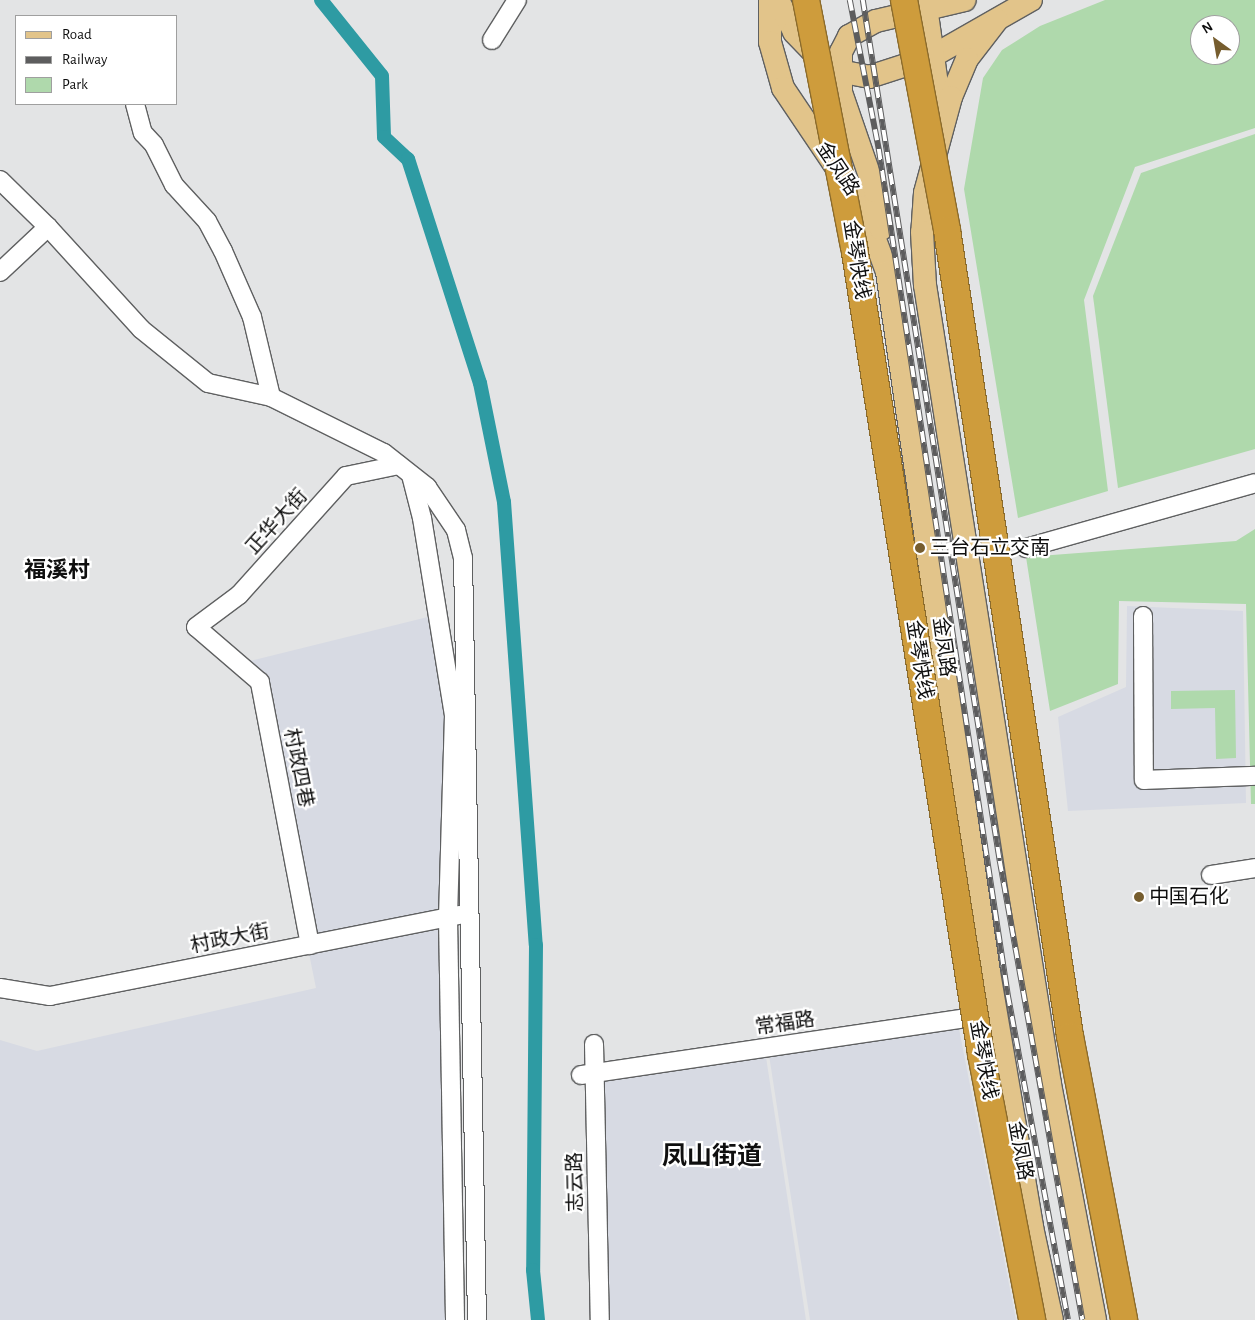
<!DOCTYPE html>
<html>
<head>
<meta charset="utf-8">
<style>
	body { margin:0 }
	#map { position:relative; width:1255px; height:1320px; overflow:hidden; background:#e3e4e5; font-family:"Alegreya Sans","Noto Sans SC",sans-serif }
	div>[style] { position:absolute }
	.built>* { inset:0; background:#d7dae3 }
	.green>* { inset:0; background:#afd9ac }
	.canal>* { height:14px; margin:-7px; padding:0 7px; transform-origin:7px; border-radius:7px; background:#2e9ba3 }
	.roads { filter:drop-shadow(1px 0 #5f6061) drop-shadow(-1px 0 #5f6061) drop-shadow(0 1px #5f6061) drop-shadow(0 -1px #5f6061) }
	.minor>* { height:18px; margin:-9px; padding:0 9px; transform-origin:9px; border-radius:9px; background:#fff }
	.major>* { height:22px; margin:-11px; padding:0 11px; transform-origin:11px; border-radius:11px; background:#e2c48a }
	.rail>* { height:5.5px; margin-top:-2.75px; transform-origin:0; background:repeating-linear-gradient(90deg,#fff 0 11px,#5d5d5e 0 22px); box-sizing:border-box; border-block:1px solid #5d5d5e }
	.bridges { filter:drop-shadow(1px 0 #8b6b2c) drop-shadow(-1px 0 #8b6b2c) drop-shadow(0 1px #8b6b2c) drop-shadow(0 -1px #8b6b2c) }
	.highway-bridge>* { height:26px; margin:-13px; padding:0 13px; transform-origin:13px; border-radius:13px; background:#ce9c3c }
	.dots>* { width:14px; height:14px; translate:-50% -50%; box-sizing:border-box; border:2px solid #fff; border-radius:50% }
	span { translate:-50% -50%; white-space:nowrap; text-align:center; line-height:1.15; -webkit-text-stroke:4.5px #fff; paint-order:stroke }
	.street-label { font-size:20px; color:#0f0f0f }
	.poi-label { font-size:20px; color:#0f0f0f }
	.left { translate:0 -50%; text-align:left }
	.quarter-label { font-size:22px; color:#0f0f0f; font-weight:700 }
	.district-label { font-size:25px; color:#0f0f0f; font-weight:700 }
	.legend { position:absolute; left:15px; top:15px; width:162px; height:90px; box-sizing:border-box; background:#fff; border:1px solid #9f9f9f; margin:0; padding:6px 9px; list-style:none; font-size:15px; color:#0f0f0f }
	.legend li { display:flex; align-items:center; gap:10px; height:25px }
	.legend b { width:25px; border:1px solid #9f9f9f }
	.north { position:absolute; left:1190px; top:15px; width:50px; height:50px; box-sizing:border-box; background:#fff; border:1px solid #9f9f9f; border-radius:50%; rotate:328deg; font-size:14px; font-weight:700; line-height:20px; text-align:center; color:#0f0f0f }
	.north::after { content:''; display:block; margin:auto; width:18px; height:22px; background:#765d2e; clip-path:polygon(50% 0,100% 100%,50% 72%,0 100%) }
</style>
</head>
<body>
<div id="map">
	<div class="built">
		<div style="clip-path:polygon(1127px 606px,1243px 611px,1246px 803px,1068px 811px,1058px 717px,1126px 687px)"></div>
		<div style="clip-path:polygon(448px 612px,464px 1320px,0 1320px,0 1040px,37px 1051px,316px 988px,250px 661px)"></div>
		<div style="clip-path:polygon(959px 1029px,1016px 1320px,810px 1320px,769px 1055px)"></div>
		<div style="clip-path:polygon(766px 1057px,806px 1320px,608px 1320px,601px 1078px)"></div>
	</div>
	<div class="green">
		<div style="clip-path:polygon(evenodd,1105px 0,1255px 0,1255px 128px,1135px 167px,1084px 300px,1108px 491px,1018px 518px,964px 189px,983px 78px,1002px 50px,1040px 26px,1105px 0,1200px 25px,1230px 25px,1230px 55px,1200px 55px,1200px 25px)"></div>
		<div style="clip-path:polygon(1255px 134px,1255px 449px,1118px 488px,1093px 296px,1141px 173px)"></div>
		<div style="clip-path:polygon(1255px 529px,1255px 804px,1251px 804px,1246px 604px,1119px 601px,1118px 684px,1050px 711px,1026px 557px,1236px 541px)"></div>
		<div style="clip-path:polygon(1235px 690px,1236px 758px,1216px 759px,1215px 708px,1171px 709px,1171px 691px)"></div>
	</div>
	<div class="canal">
		<div style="left:321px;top:0;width:97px;rotate:51.2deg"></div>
		<div style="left:382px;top:76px;width:61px;rotate:88.1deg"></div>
		<div style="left:384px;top:137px;width:33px;rotate:43deg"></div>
		<div style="left:408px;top:159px;width:235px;rotate:72.2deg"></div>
		<div style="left:480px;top:383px;width:121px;rotate:78.6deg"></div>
		<div style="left:504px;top:502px;width:444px;rotate:85.9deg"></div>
		<div style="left:536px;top:945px;width:325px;rotate:90.5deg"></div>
		<div style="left:533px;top:1270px;width:50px;rotate:84.3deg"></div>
	</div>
	<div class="roads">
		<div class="minor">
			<div style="left:492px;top:40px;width:47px;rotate:-58deg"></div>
			<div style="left:135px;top:104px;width:30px;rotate:75deg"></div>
			<div style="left:143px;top:133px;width:16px;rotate:47deg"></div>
			<div style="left:154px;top:145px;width:45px;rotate:63.4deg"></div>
			<div style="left:174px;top:185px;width:49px;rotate:47.5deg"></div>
			<div style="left:207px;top:221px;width:34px;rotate:62deg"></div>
			<div style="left:223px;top:251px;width:72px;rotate:66.3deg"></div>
			<div style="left:252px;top:317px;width:82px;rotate:76.6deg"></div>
			<div style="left:0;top:180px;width:67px;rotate:44.4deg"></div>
			<div style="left:48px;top:227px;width:138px;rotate:47.6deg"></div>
			<div style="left:141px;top:329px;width:86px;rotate:38.9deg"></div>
			<div style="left:208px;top:383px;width:65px;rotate:12.5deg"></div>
			<div style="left:271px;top:397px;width:126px;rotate:26.4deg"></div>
			<div style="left:384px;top:453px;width:55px;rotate:38.3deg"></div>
			<div style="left:427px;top:487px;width:52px;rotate:56deg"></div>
			<div style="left:456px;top:530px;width:29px;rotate:76deg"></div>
			<div style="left:463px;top:558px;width:762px;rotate:88.95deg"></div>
			<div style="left:0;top:272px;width:66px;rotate:-43.2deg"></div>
			<div style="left:411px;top:475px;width:44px;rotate:75.7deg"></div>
			<div style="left:422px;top:518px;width:200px;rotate:80.8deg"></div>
			<div style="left:454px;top:715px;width:203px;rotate:91.7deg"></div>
			<div style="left:448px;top:918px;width:402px;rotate:89deg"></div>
			<div style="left:1026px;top:548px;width:238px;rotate:-15.8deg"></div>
			<div style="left:1143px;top:616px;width:164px;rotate:89.7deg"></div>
			<div style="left:1144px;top:780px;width:111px;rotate:-2.1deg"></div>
			<div style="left:1211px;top:875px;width:45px;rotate:-9deg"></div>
			<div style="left:310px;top:945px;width:268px;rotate:-100.8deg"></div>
			<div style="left:260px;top:682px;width:84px;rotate:-139.3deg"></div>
			<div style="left:196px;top:627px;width:54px;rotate:-36.7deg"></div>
			<div style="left:239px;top:595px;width:160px;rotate:-48deg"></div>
			<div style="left:346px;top:476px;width:54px;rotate:-11.7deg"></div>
			<div style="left:0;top:988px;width:51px;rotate:9.1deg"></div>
			<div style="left:50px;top:996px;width:417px;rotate:-11.2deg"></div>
			<div style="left:594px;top:1044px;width:276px;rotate:88.8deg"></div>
			<div style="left:581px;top:1075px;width:409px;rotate:-8.4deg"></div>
		</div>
		<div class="major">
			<div style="left:770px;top:0;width:42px;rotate:90deg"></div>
			<div style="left:770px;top:42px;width:48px;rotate:74.2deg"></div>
			<div style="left:783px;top:88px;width:143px;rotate:56.1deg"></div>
			<div style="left:863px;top:207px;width:69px;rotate:69.7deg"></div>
			<div style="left:887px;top:272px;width:707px;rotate:81.71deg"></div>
			<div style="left:989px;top:972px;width:259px;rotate:80.4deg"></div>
			<div style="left:1032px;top:1227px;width:95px;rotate:77.9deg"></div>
			<div style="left:778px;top:0;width:36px;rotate:63deg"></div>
			<div style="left:794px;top:32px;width:39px;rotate:46deg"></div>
			<div style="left:821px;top:60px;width:21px;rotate:31deg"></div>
			<div style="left:839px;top:71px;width:31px;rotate:11deg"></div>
			<div style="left:869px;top:77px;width:65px;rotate:-17.9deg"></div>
			<div style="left:931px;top:57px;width:115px;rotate:-29.7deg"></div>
			<div style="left:925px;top:0;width:120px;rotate:81.9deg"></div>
			<div style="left:997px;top:20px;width:49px;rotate:127.6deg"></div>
			<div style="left:967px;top:59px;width:41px;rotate:112.8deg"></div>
			<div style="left:951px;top:97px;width:99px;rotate:105.2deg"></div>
			<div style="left:925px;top:193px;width:39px;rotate:94deg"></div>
			<div style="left:922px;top:232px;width:53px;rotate:86.8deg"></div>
			<div style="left:925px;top:285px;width:809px;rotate:81.11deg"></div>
			<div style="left:1050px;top:1084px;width:240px;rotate:79.2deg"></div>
			<div style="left:881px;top:229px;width:38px;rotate:-99deg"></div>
			<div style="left:875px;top:191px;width:105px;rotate:-109deg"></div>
			<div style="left:841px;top:92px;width:40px;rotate:-90deg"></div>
			<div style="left:841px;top:52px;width:18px;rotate:-63deg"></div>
			<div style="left:849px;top:36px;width:31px;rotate:-29deg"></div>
			<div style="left:876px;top:21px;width:91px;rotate:-13.3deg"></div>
		</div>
	</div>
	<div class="rail">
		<div style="left:850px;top:0;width:152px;rotate:79deg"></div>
		<div style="left:879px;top:149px;width:856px;rotate:81.33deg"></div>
		<div style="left:1008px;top:995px;width:330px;rotate:79.5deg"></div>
		<div style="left:863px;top:0;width:872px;rotate:80.96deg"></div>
		<div style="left:1000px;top:861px;width:466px;rotate:79.8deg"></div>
	</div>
	<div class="bridges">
		<div class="highway-bridge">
			<div style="left:806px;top:0;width:251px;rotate:79deg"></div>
			<div style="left:854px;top:246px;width:818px;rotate:81.07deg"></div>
			<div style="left:981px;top:1054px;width:271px;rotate:79.1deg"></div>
			<div style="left:904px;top:0;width:234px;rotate:79.4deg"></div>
			<div style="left:947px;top:230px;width:815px;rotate:81.32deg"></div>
			<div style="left:1070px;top:1036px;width:289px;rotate:79.2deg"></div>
		</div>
	</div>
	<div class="dots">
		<div style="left:920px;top:548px;background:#765d2e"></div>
		<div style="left:1139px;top:897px;background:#765d2e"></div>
	</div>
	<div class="street-label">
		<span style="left:837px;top:169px;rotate:56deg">金凤路</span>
		<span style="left:856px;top:260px;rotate:81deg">金琴快线</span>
		<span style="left:277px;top:522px;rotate:-48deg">正华大街</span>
		<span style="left:943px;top:647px;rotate:82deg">金凤路</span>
		<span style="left:919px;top:660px;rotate:81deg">金琴快线</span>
		<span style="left:298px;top:768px;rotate:79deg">村政四巷</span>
		<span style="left:230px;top:939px;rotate:-11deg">村政大街</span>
		<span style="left:785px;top:1024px;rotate:-8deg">常福路</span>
		<span style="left:983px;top:1060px;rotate:80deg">金琴快线</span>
		<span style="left:1020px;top:1151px;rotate:80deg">金凤路</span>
		<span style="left:576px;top:1182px;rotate:-91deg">志云路</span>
	</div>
	<div class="poi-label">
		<span class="left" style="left:930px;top:548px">三台石立交南</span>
		<span class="left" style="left:1149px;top:897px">中国石化</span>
	</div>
	<div class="quarter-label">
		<span style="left:57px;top:571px">福溪村</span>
	</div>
	<div class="district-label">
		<span style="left:712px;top:1157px">凤山街道</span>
	</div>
	<ul class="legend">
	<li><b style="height:6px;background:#e2c48a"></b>Road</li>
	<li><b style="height:6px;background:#5d5d5e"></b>Railway</li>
	<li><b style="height:14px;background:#afd9ac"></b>Park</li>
	</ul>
	<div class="north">N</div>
</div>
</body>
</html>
